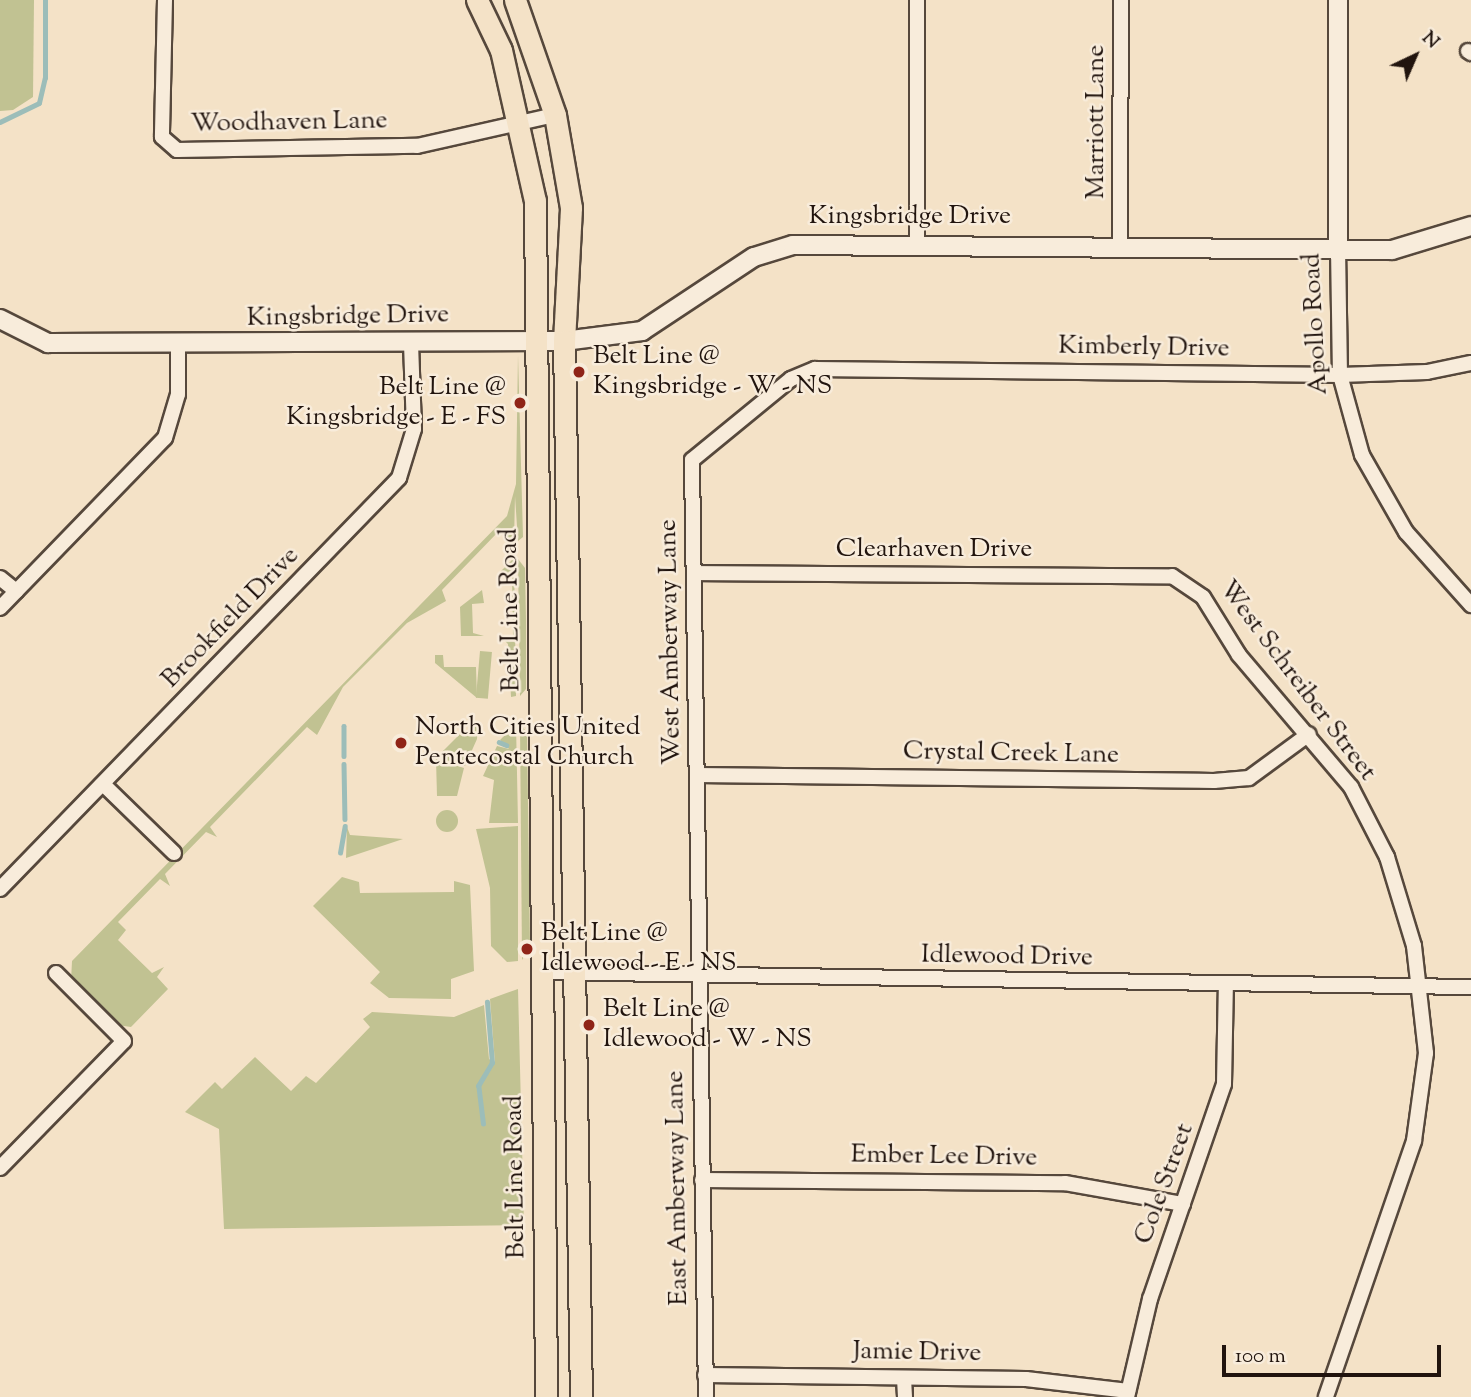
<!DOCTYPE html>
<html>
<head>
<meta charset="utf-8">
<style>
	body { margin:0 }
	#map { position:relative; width:1471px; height:1397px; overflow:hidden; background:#f4e2c7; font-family:"Sorts Mill Goudy",serif }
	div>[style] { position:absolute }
	.green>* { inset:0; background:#c1c292; transform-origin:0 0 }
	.round { border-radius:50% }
	.stream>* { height:4.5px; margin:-2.25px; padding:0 2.25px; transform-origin:2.25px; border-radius:2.25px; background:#9cbdb9 }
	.roads { filter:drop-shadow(2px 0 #56483c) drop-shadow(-2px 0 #56483c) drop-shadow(0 2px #56483c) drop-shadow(0 -2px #56483c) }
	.minor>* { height:14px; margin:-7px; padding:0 7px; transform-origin:7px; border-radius:7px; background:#f8ecdb }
	.tertiary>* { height:18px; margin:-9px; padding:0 9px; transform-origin:9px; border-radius:9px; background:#f8ecdb }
	.primary>* { height:21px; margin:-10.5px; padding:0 10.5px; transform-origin:10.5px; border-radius:10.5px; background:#f4e2c7 }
	.dots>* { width:19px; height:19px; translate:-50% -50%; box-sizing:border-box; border:4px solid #f8ecdb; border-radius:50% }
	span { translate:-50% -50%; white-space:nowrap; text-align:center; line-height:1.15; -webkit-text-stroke:5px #f8ecdb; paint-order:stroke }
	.street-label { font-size:26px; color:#21140e }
	.poi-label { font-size:26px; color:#21140e }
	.left { translate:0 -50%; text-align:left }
	.right { translate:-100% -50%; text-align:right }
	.north { position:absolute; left:1380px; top:21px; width:70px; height:70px; -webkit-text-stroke:5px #f8ecdb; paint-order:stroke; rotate:44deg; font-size:19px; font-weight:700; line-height:28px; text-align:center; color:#21140e }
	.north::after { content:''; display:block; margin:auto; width:24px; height:32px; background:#21140e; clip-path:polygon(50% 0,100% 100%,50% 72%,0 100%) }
	.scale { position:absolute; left:1222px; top:1345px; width:219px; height:32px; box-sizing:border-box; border:4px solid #21140e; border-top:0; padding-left:9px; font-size:21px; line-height:24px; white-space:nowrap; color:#21140e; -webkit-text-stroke:5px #f8ecdb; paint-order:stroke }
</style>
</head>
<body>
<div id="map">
	<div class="green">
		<div style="clip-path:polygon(0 0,34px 0,33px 97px,13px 110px,0 111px)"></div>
		<div style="clip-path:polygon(518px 355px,523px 537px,518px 541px,515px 496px,514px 542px,498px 532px,442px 590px,446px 601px,407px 623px,343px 687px,317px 735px,307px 727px,210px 827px,217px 837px,206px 832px,165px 874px,170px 886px,160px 879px,118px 922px,126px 930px,118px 940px,152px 973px,164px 967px,157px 977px,168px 989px,131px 1027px,117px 1025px,71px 981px,72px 961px,507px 516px,516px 484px)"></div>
		<div style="clip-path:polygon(514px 558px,516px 696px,511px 697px,508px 644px,501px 637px,513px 636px,512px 576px,499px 573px)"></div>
		<div style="clip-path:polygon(518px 559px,525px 568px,526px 620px,526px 689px,520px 696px)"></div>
		<div style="clip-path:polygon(482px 590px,484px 603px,472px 604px,473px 633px,484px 636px,461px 636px,460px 607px)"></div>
		<div style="left:480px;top:651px;width:12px;height:47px;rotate:5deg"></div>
		<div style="clip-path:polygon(435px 655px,443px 655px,444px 667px,476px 667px,477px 698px,435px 663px)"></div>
		<div style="clip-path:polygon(520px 723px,527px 733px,530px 947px,522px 960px)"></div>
		<div style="clip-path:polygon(471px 724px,478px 724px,477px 739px,465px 766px,437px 757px,461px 733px,471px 733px)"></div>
		<div style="clip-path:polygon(516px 724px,518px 823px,489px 823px,494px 780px,483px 776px,497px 746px,509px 749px,500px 740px)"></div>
		<div style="clip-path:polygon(436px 759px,464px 768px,457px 796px,437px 796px)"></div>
		<div class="round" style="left:436px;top:810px;width:22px;height:22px"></div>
		<div style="clip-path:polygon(518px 826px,518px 961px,507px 962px,491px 946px,490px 888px,476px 829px)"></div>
		<div style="clip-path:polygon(347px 827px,350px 835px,403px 839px,346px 858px)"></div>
		<div style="clip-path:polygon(342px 877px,359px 882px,360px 893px,454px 892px,454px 881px,470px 885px,474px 971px,451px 979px,451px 999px,389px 998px,370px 983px,380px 972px,313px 906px)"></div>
		<div style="clip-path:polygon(518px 989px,524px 1225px,224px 1229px,219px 1129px,185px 1112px,215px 1082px,222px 1089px,255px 1057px,291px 1091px,306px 1076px,316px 1083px,370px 1027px,363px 1019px,372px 1012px,454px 1017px,484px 1005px,489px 1059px,495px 1063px,490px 999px)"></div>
	</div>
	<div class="stream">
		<div style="left:0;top:122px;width:43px;rotate:-26deg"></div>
		<div style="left:39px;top:103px;width:26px;rotate:-77deg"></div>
		<div style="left:45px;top:78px;width:78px;rotate:-90deg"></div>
		<div style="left:344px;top:726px;width:30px;rotate:90deg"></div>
		<div style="left:499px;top:742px;width:8px;rotate:23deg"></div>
		<div style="left:344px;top:764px;width:55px;rotate:89deg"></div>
		<div style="left:340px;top:853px;width:27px;rotate:-80deg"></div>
		<div style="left:483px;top:1124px;width:38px;rotate:-97deg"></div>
		<div style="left:478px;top:1086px;width:27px;rotate:-59deg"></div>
		<div style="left:492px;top:1063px;width:61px;rotate:-94.7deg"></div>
	</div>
	<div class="roads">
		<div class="minor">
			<div style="left:165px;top:0;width:137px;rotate:91.3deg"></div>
			<div style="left:162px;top:137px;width:20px;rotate:41deg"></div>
			<div style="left:177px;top:150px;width:240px;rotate:-1deg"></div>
			<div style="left:417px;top:146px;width:141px;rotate:-12.7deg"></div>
			<div style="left:1468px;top:51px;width:4px;rotate:34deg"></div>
			<div style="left:917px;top:244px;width:244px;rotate:-90deg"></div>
			<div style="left:1120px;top:245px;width:245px;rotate:-89.8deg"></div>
			<div style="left:1338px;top:248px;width:127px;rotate:89.1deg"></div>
			<div style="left:1340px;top:375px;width:83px;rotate:74.6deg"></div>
			<div style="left:1362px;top:455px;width:89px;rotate:60.3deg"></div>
			<div style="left:1406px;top:532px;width:98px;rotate:48.3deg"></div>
			<div style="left:695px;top:573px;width:477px;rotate:0.4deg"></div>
			<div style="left:1172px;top:576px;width:37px;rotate:34deg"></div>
			<div style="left:1203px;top:597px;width:68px;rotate:58.2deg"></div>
			<div style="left:1239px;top:655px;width:173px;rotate:49.7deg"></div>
			<div style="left:1351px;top:787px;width:79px;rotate:62.8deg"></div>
			<div style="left:1387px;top:857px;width:93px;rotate:73.1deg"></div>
			<div style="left:1414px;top:946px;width:108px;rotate:83.6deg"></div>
			<div style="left:1426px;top:1053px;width:89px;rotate:97.8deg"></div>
			<div style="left:1414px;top:1141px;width:271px;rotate:109deg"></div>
			<div style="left:0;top:578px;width:21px;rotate:39deg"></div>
			<div style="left:0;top:608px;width:237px;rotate:-45.9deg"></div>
			<div style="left:165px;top:438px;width:46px;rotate:-73.5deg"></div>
			<div style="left:178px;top:394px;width:49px;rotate:-90deg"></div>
			<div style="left:697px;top:775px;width:517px;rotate:0.66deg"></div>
			<div style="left:1214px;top:781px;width:35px;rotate:-5deg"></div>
			<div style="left:1249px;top:778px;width:74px;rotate:-36.3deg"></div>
			<div style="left:103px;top:784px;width:99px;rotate:44.2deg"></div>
			<div style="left:0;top:889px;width:573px;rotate:-45.85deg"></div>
			<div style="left:399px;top:478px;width:51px;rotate:-73deg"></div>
			<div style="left:414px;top:429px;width:86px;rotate:-92deg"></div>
			<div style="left:542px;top:972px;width:929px;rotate:0.93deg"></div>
			<div style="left:0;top:1168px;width:177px;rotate:-45.7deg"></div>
			<div style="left:124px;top:1041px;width:96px;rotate:-135deg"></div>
			<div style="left:702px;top:1180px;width:363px;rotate:0.5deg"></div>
			<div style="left:1065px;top:1183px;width:120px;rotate:10.1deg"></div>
			<div style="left:705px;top:1375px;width:321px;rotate:0.7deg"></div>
			<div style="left:1026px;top:1379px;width:103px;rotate:6.7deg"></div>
			<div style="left:904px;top:1378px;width:19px;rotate:87deg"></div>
			<div style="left:706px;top:1397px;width:937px;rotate:-90.86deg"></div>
			<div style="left:692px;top:460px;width:128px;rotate:-39.3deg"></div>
			<div style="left:791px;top:379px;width:26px;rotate:-23deg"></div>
			<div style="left:815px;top:369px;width:525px;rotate:0.65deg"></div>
			<div style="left:1340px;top:375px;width:87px;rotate:-2deg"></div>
			<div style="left:1427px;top:372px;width:45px;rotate:-11.6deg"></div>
			<div style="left:1127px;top:1397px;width:101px;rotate:-76.8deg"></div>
			<div style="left:1150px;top:1299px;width:227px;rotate:-71deg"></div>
			<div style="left:1224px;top:1084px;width:101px;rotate:-88.9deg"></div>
		</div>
		<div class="tertiary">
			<div style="left:1338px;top:0;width:248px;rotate:90deg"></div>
			<div style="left:0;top:319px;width:54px;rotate:26.6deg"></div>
			<div style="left:48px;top:343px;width:516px;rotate:-0.22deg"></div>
			<div style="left:564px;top:341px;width:79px;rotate:-7.3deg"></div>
			<div style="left:642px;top:331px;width:134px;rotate:-33.5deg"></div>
			<div style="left:754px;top:257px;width:41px;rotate:-17.1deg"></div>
			<div style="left:793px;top:245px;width:599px;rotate:0.48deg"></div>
			<div style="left:1392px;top:250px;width:83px;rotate:-16.9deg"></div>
		</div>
		<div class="primary">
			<div style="left:477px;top:0;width:55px;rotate:64.4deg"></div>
			<div style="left:501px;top:50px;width:155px;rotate:77.3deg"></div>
			<div style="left:535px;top:201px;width:1196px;rotate:89.47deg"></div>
			<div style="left:515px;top:0;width:122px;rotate:70.8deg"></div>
			<div style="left:555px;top:115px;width:94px;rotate:80.2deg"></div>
			<div style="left:571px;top:208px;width:133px;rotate:93deg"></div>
			<div style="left:564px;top:341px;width:1056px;rotate:89.08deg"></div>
		</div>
	</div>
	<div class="dots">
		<div style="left:579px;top:372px;background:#8f2418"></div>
		<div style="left:520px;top:403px;background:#8f2418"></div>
		<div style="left:401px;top:743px;background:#8f2418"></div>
		<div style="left:527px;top:949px;background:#8f2418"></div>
		<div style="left:589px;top:1025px;background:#8f2418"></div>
	</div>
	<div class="street-label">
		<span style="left:1097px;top:122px;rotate:-90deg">Marriott Lane</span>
		<span style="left:289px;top:123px;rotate:-1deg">Woodhaven Lane</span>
		<span style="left:910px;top:217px">Kingsbridge Drive</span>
		<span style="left:348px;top:317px;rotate:-1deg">Kingsbridge Drive</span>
		<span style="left:1316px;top:324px;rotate:-93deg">Apollo Road</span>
		<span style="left:1144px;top:348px;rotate:1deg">Kimberly Drive</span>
		<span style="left:934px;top:550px">Clearhaven Drive</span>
		<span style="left:511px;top:610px;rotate:-91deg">Belt Line Road</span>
		<span style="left:231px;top:618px;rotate:-46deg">Brookfield Drive</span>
		<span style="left:671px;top:642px;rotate:-91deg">West Amberway Lane</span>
		<span style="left:1297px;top:681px;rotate:53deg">West Schreiber Street</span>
		<span style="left:1011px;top:754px;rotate:1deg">Crystal Creek Lane</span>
		<span style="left:1007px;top:957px;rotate:1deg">Idlewood Drive</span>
		<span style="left:944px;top:1157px;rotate:1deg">Ember Lee Drive</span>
		<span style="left:516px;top:1177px;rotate:-91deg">Belt Line Road</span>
		<span style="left:1165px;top:1184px;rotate:-70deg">Cole Street</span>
		<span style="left:678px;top:1188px;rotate:-91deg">East Amberway Lane</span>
		<span style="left:917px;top:1353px;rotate:1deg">Jamie Drive</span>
	</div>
	<div class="poi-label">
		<span class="left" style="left:593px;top:372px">Belt Line @<br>Kingsbridge - W - NS</span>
		<span class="right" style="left:506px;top:403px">Belt Line @<br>Kingsbridge - E - FS</span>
		<span class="left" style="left:415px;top:743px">North Cities United<br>Pentecostal Church</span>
		<span class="left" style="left:541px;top:949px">Belt Line @<br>Idlewood - E - NS</span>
		<span class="left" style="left:603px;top:1025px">Belt Line @<br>Idlewood - W - NS</span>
	</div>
	<div class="north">N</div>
	<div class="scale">100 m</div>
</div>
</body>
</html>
